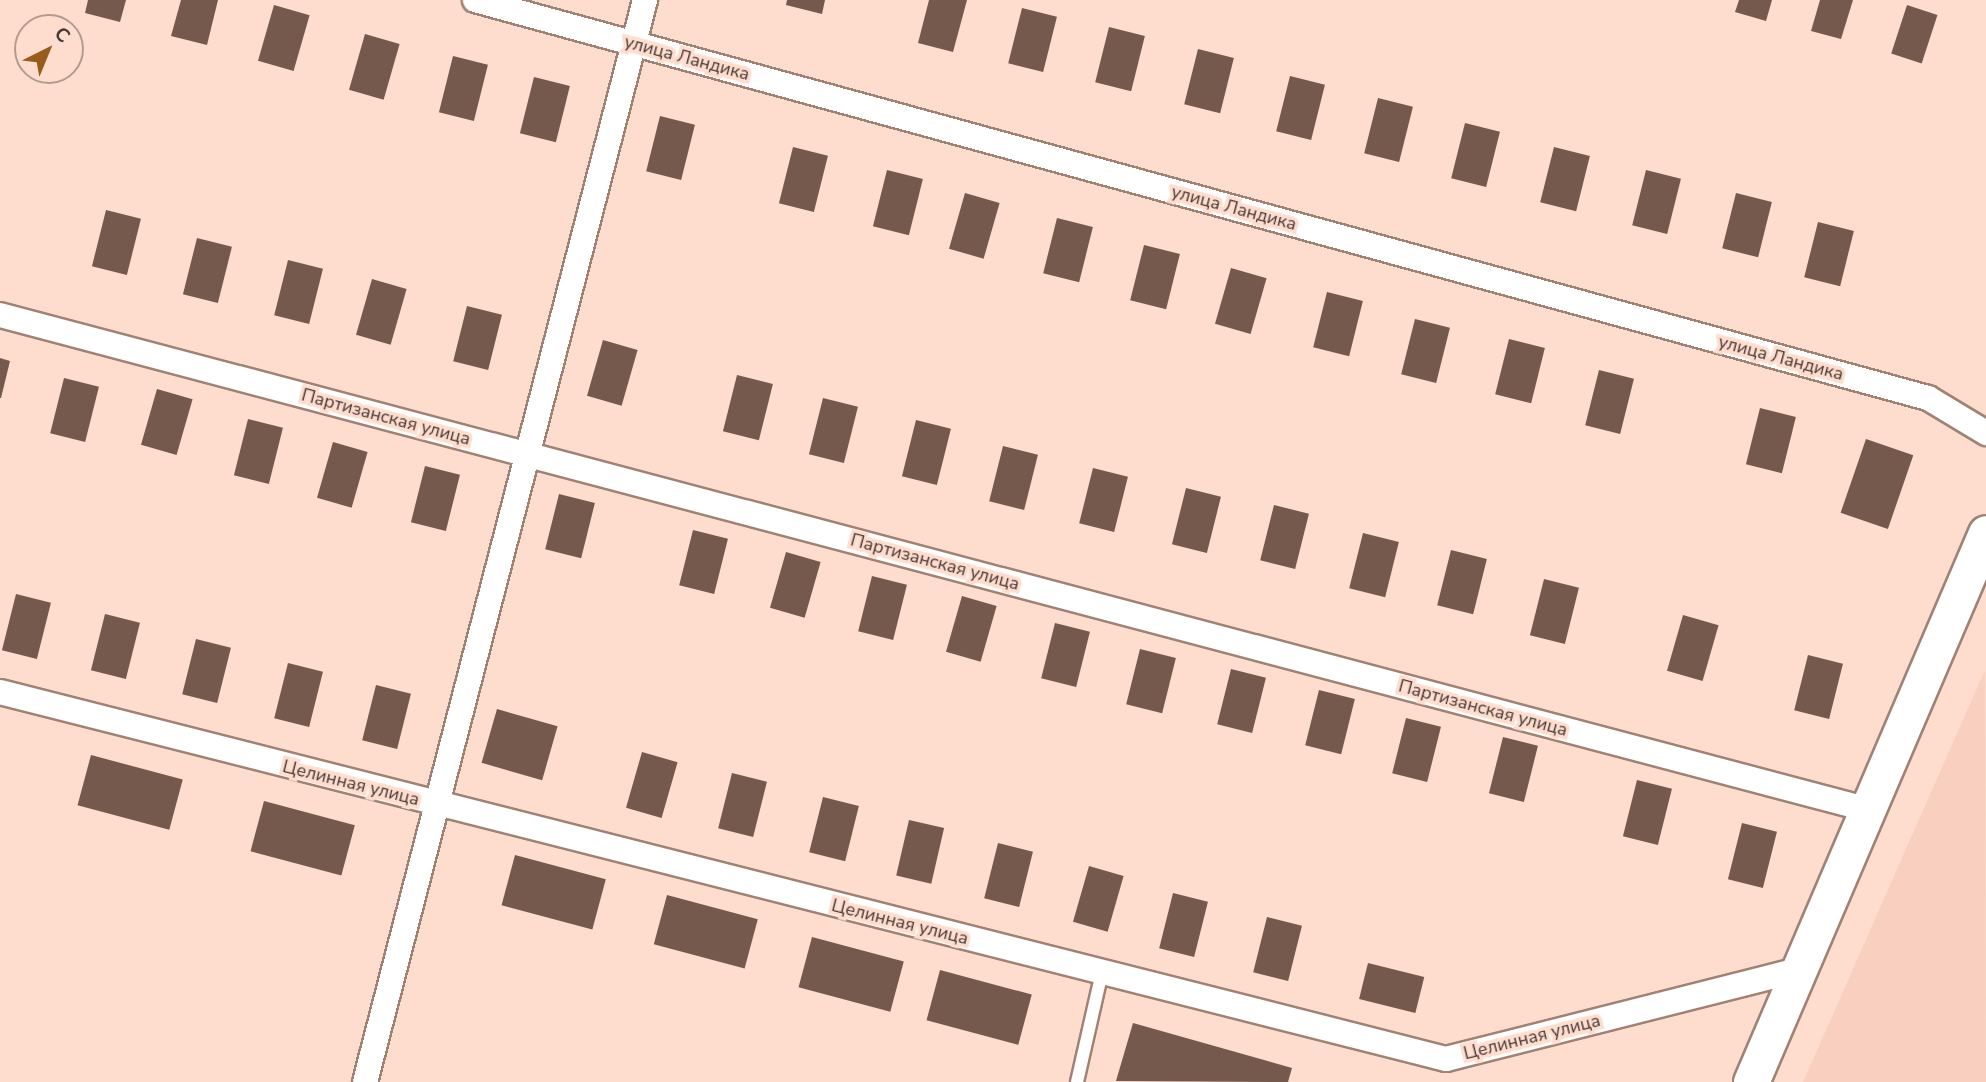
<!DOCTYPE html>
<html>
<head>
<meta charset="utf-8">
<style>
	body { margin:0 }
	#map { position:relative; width:1986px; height:1082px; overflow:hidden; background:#fedcce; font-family:"Nunito Sans",sans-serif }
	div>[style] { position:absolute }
	.built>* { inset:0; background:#f9d0bf }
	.building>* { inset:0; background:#76594d; transform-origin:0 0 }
	.roads { filter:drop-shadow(2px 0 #a08275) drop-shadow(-2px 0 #a08275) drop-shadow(0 2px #a08275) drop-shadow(0 -2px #a08275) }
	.lane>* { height:12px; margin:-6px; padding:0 6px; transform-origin:6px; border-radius:6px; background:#fff }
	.street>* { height:24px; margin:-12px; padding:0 12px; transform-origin:12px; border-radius:12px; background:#fff }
	.secondary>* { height:35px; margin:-17.5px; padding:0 17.5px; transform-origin:17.5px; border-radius:17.5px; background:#fff }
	span { translate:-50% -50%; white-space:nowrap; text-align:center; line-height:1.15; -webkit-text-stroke:7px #fedcce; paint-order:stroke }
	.street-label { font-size:18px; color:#463933 }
	.north { position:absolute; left:14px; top:14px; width:70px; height:70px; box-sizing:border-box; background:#fedcce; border:2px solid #b49b90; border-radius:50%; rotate:43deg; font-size:19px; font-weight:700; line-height:28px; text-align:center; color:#463933 }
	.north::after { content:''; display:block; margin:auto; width:24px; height:32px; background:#975b1c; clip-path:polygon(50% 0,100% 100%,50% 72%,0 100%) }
</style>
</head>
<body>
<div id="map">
	<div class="built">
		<div style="clip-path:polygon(1985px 670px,1986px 1082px,1803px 1082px)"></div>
	</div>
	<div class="building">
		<div style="clip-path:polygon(88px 0,126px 0,120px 22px,85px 13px)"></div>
		<div style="clip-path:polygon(181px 0,218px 0,207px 45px,171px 36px)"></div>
		<div style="clip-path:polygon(787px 0,825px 0,822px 14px,786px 5px)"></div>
		<div style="clip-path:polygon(929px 0,967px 0,953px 52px,918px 43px)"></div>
		<div style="clip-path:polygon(1739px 0,1772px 0,1766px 21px,1735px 12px)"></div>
		<div style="clip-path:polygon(1820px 0,1853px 0,1841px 39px,1811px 31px)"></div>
		<div style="left:274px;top:5px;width:37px;height:58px;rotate:16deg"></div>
		<div style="left:1907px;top:5px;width:32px;height:51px;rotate:18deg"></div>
		<div style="left:1022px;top:8px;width:36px;height:57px;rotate:14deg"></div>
		<div style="left:1109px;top:27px;width:37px;height:57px;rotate:14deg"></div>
		<div style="left:365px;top:34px;width:36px;height:58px;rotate:16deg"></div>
		<div style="left:1198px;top:49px;width:37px;height:57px;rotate:14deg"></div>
		<div style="left:453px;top:56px;width:36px;height:58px;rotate:14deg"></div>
		<div style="left:1290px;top:76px;width:36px;height:57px;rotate:14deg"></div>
		<div style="left:534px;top:77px;width:37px;height:58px;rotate:14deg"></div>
		<div style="left:1378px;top:98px;width:36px;height:57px;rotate:14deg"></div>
		<div style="left:660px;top:116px;width:36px;height:57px;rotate:14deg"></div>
		<div style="left:1465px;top:123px;width:36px;height:57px;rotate:14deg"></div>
		<div style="left:793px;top:147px;width:36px;height:58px;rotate:14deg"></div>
		<div style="left:1554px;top:147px;width:37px;height:57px;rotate:14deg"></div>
		<div style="left:887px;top:170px;width:37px;height:58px;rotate:14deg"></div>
		<div style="left:1646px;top:170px;width:36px;height:57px;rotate:14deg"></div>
		<div style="left:965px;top:193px;width:36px;height:58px;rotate:16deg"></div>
		<div style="left:1736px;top:193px;width:37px;height:57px;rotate:14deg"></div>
		<div style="left:106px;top:210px;width:36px;height:58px;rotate:14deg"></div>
		<div style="left:1057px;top:218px;width:37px;height:57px;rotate:14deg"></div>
		<div style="left:1818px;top:222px;width:37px;height:57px;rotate:14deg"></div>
		<div style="left:197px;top:238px;width:36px;height:58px;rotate:14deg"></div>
		<div style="left:1144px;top:245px;width:37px;height:57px;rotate:14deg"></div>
		<div style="left:288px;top:260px;width:36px;height:57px;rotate:14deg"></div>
		<div style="left:1231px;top:268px;width:37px;height:58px;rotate:16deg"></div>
		<div style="left:372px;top:279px;width:36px;height:58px;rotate:16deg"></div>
		<div style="left:1327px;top:292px;width:37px;height:57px;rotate:14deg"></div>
		<div style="left:467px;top:306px;width:36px;height:57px;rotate:14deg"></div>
		<div style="left:1415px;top:319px;width:36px;height:57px;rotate:14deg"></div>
		<div style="left:1509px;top:339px;width:37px;height:57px;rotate:14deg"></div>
		<div style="left:603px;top:340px;width:36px;height:58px;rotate:16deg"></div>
		<div style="clip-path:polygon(0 358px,10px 361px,1px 398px,0 398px)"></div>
		<div style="left:1599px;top:370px;width:36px;height:57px;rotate:14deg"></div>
		<div style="left:737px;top:375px;width:37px;height:58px;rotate:14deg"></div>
		<div style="left:64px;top:378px;width:36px;height:57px;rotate:14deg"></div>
		<div style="left:157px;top:389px;width:37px;height:58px;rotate:16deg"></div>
		<div style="left:823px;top:398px;width:36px;height:58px;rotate:14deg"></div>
		<div style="left:1760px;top:408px;width:37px;height:58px;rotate:14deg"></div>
		<div style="left:248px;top:419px;width:36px;height:58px;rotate:14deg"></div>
		<div style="left:916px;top:420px;width:36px;height:58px;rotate:14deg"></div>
		<div style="left:1866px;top:439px;width:50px;height:78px;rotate:19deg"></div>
		<div style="left:333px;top:442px;width:36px;height:58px;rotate:16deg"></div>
		<div style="left:1003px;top:446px;width:36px;height:57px;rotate:14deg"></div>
		<div style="left:425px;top:466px;width:36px;height:58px;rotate:14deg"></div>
		<div style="left:1093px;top:468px;width:36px;height:57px;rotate:14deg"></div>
		<div style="left:1186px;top:488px;width:36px;height:58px;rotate:14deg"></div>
		<div style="left:559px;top:494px;width:37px;height:57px;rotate:14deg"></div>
		<div style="left:1274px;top:505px;width:36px;height:57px;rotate:14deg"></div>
		<div style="left:693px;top:530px;width:36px;height:57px;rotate:14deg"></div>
		<div style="left:1363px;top:533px;width:37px;height:57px;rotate:14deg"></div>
		<div style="left:1451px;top:550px;width:37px;height:57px;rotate:14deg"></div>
		<div style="left:786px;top:552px;width:36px;height:58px;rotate:16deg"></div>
		<div style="left:872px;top:576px;width:36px;height:57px;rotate:14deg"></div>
		<div style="left:1544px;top:579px;width:36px;height:58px;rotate:14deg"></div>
		<div style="left:16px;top:594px;width:36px;height:58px;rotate:14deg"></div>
		<div style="left:962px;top:596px;width:36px;height:58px;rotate:16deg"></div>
		<div style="left:105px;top:614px;width:36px;height:58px;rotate:14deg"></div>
		<div style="left:1683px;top:615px;width:37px;height:58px;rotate:16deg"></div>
		<div style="left:1055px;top:623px;width:36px;height:57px;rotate:14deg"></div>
		<div style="left:196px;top:639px;width:36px;height:57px;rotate:14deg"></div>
		<div style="left:1140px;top:649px;width:37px;height:57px;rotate:14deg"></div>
		<div style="left:1808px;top:655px;width:36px;height:57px;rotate:14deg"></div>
		<div style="left:288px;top:663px;width:36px;height:57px;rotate:14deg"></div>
		<div style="left:1231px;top:669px;width:36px;height:57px;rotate:14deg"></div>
		<div style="left:376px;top:685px;width:36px;height:57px;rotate:14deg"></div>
		<div style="left:1319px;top:690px;width:37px;height:57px;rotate:14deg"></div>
		<div style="left:497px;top:709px;width:63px;height:56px;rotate:16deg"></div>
		<div style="left:1406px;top:718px;width:36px;height:57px;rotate:14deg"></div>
		<div style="left:1503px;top:737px;width:36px;height:58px;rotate:14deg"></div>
		<div style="left:642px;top:752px;width:37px;height:58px;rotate:16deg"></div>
		<div style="left:91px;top:755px;width:95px;height:52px;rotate:15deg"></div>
		<div style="left:732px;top:773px;width:36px;height:57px;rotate:14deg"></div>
		<div style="left:1637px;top:780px;width:36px;height:58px;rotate:14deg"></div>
		<div style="left:823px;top:797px;width:37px;height:57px;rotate:14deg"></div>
		<div style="left:264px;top:801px;width:94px;height:52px;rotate:15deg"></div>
		<div style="left:909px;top:820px;width:36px;height:57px;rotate:13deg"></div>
		<div style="left:1742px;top:823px;width:36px;height:58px;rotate:14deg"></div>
		<div style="left:998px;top:843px;width:36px;height:57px;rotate:14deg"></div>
		<div style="left:515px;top:855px;width:94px;height:52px;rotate:15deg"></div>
		<div style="left:1089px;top:866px;width:36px;height:58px;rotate:16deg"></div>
		<div style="left:1173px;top:893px;width:36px;height:57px;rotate:14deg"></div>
		<div style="left:667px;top:895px;width:94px;height:51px;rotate:15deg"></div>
		<div style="left:1267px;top:917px;width:36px;height:57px;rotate:14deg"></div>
		<div style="left:812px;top:937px;width:95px;height:52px;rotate:15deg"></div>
		<div style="left:1368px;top:963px;width:58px;height:37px;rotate:14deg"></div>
		<div style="left:940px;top:970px;width:95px;height:52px;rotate:15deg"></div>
		<div style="clip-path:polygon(1133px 1023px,1292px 1068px,1288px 1082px,1116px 1081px)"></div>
	</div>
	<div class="roads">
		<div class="lane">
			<div style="left:1077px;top:1082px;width:113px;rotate:-77.2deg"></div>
		</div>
		<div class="street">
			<div style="left:475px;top:0;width:1507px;rotate:15.32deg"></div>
			<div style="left:1928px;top:398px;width:68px;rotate:31.1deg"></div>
			<div style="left:0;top:315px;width:1933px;rotate:14.83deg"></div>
			<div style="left:0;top:692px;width:1492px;rotate:14.24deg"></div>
			<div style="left:1446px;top:1059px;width:366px;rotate:-14.2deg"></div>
			<div style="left:365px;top:1082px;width:1118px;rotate:-75.49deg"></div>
		</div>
		<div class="secondary">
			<div style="left:1751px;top:1082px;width:597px;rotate:-66.83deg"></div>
		</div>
	</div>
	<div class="street-label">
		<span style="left:687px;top:58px;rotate:15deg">улица Ландика</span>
		<span style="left:1234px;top:208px;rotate:15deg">улица Ландика</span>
		<span style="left:1781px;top:358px;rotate:15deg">улица Ландика</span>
		<span style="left:386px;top:417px;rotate:15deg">Партизанская улица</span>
		<span style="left:935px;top:562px;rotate:15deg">Партизанская улица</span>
		<span style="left:1483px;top:708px;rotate:15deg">Партизанская улица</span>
		<span style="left:351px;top:783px;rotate:14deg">Целинная улица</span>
		<span style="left:900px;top:922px;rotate:14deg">Целинная улица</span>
		<span style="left:1532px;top:1037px;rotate:-14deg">Целинная улица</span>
	</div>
	<div class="north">С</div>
</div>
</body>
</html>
